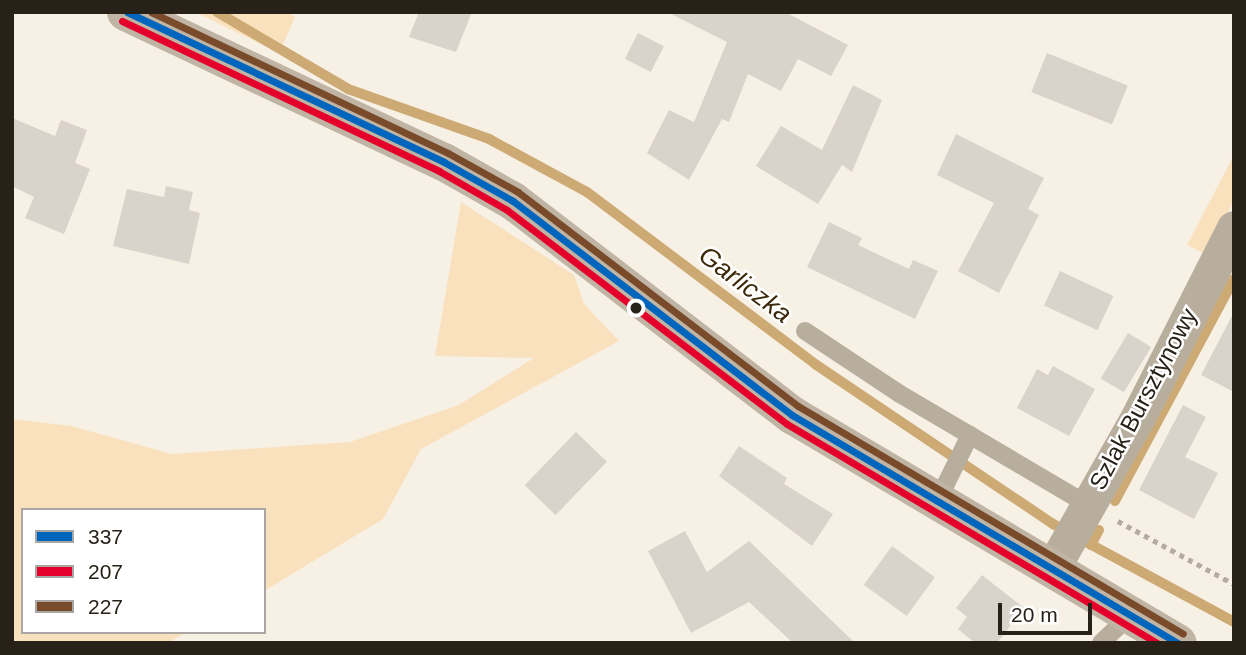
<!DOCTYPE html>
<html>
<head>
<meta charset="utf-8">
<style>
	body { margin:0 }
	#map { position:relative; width:1246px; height:655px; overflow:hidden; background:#f7f0e5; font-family:Helvetica,sans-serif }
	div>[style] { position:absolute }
	.green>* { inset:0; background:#fae1be }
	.stream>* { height:10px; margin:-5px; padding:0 5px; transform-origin:5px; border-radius:5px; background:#cda973 }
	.building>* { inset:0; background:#dad3cb; transform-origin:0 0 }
	.path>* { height:4.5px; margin-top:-2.25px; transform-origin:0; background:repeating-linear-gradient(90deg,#b4aca0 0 5px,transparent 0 10px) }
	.service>* { height:18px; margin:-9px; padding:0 9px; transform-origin:9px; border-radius:9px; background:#b8ae9e }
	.minor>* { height:35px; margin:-17.5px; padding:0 17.5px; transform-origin:17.5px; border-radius:17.5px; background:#b8ae9e }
	.secondary>* { height:38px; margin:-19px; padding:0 19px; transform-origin:19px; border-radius:19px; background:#c0b4a4 }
	.bus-1>* { height:7px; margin:-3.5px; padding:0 3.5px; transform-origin:3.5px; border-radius:3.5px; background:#0065bd }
	.bus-2>* { height:7px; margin:-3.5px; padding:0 3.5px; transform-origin:3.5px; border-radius:3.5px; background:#e4002b }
	.bus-3>* { height:7px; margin:-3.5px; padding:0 3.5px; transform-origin:3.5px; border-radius:3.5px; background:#7a4b2a }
	.dots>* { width:19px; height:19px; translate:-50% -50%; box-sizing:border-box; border:4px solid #fff; border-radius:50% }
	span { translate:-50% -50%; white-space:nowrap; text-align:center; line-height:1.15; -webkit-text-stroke:5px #fff; paint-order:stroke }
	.street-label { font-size:24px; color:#272118 }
	.water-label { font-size:26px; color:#3d2908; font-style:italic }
	.frame { position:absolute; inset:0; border:14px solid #272118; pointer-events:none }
	.legend { position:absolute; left:21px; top:508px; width:245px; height:126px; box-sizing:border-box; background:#fff; border:2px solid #a9a6a3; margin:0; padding:9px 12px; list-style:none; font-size:21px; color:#272118 }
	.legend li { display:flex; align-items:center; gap:14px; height:35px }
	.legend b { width:35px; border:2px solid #a9a6a3 }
	.scale { position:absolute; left:998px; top:603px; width:94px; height:32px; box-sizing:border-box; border:4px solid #272118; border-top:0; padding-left:9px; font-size:21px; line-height:24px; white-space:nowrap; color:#272118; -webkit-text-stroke:5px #fff; paint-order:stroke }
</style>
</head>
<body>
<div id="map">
	<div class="green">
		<div style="clip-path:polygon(195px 12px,287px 12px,295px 17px,279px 53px)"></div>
		<div style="clip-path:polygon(1234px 155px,1234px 200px,1207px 255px,1187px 245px)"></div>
		<div style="clip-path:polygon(461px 202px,574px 275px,584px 304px,619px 341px,421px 449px,383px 519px,264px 591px,264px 510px,23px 510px,23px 632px,188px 632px,167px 643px,12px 643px,12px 419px,71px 426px,172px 454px,350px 442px,459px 405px,534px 358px,435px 356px)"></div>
	</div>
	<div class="stream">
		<div style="left:217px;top:12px;width:152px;rotate:30.4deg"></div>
		<div style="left:348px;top:89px;width:150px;rotate:19.5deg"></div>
		<div style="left:489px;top:139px;width:111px;rotate:28.4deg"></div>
		<div style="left:587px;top:192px;width:286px;rotate:37deg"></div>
		<div style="left:815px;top:364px;width:287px;rotate:33.9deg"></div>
		<div style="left:1053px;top:524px;width:206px;rotate:28.4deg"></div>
		<div style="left:1115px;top:501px;width:252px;rotate:-61.8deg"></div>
		<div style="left:1091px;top:545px;width:17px;rotate:-62deg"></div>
	</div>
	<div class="building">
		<div style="clip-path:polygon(419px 12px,472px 12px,456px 52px,409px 37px)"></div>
		<div style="clip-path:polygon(667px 12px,785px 12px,848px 45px,831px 76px,798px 59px,781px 91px,748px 74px,729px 122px,722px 119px,689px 180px,647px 153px,669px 110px,694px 122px,727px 42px)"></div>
		<div style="left:638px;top:33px;width:29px;height:29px;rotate:27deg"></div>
		<div style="left:1047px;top:53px;width:87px;height:42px;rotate:22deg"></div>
		<div style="clip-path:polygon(853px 85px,882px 100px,852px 172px,842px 165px,818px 204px,756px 166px,781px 126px,822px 150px)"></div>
		<div style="clip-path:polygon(12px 118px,55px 136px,61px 120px,87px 130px,75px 163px,90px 169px,64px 234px,25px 218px,34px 197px,12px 186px)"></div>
		<div style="clip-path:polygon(956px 134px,1044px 178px,1028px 209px,1039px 215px,999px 293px,958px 271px,994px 203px,937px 175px)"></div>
		<div style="clip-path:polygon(166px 186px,193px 192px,189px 210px,200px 213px,189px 264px,113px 246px,127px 189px,164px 197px)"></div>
		<div style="clip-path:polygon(829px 222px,862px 238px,858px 245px,909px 269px,913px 260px,938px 271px,915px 319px,807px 267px)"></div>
		<div style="left:1060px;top:271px;width:59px;height:38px;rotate:25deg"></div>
		<div style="clip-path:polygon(1234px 312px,1234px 392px,1201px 375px)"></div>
		<div style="left:1128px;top:333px;width:27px;height:53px;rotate:31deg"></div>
		<div style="clip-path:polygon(1053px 366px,1095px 389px,1069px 436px,1017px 408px,1037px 369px,1048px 375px)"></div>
		<div style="clip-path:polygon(1183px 405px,1206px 417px,1185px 457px,1218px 473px,1194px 519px,1139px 490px)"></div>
		<div style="left:576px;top:432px;width:43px;height:74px;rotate:44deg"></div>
		<div style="clip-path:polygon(739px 446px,787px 478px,784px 484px,833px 514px,812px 546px,719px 476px)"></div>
		<div style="clip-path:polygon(685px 531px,707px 572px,749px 541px,855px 643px,793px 643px,749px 602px,691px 633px,648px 551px)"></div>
		<div style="left:892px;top:546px;width:53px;height:48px;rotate:36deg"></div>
		<div style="clip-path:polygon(982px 575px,1024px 608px,997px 643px,975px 643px,958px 629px,967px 617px,956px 608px)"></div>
	</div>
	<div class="path">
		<div style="left:1118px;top:521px;width:132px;rotate:28.5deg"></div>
	</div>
	<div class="service">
		<div style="left:805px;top:331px;width:114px;rotate:33.6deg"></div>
		<div style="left:900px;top:394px;width:217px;rotate:30.5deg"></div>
		<div style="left:937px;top:502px;width:75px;rotate:-63.8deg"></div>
		<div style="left:1101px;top:643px;width:40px;rotate:-44deg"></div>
	</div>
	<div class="minor">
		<div style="left:1052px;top:569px;width:172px;rotate:-60.5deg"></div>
		<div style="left:1137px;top:419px;width:214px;rotate:-63.1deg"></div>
	</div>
	<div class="secondary">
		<div style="left:126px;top:12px;width:352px;rotate:25.3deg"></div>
		<div style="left:444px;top:162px;width:79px;rotate:29.5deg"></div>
		<div style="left:513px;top:201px;width:352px;rotate:37.5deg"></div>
		<div style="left:792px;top:415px;width:448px;rotate:30.6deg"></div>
	</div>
	<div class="bus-1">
		<div style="left:127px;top:12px;width:351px;rotate:25.3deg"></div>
		<div style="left:444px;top:162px;width:79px;rotate:29.5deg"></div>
		<div style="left:513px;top:201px;width:352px;rotate:37.5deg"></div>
		<div style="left:792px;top:415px;width:448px;rotate:30.6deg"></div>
	</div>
	<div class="bus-2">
		<div style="left:122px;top:21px;width:351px;rotate:25.3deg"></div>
		<div style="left:439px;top:171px;width:78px;rotate:29.8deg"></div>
		<div style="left:507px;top:210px;width:352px;rotate:37.4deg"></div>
		<div style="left:787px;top:424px;width:430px;rotate:30.6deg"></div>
	</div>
	<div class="bus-3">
		<div style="left:151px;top:12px;width:329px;rotate:25.4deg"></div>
		<div style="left:448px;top:153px;width:80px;rotate:29.1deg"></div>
		<div style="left:518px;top:192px;width:352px;rotate:37.4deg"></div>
		<div style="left:798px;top:406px;width:447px;rotate:30.6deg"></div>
	</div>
	<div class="dots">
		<div style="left:636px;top:308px;background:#272118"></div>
	</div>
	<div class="street-label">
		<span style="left:1143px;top:399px;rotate:-62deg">Szlak Bursztynowy</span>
	</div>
	<div class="water-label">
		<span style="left:745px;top:285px;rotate:37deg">Garliczka</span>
	</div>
	<div class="frame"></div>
	<ul class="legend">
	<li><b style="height:9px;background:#0065bd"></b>337</li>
	<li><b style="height:9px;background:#e4002b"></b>207</li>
	<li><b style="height:9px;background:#7a4b2a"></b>227</li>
	</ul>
	<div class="scale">20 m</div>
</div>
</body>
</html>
